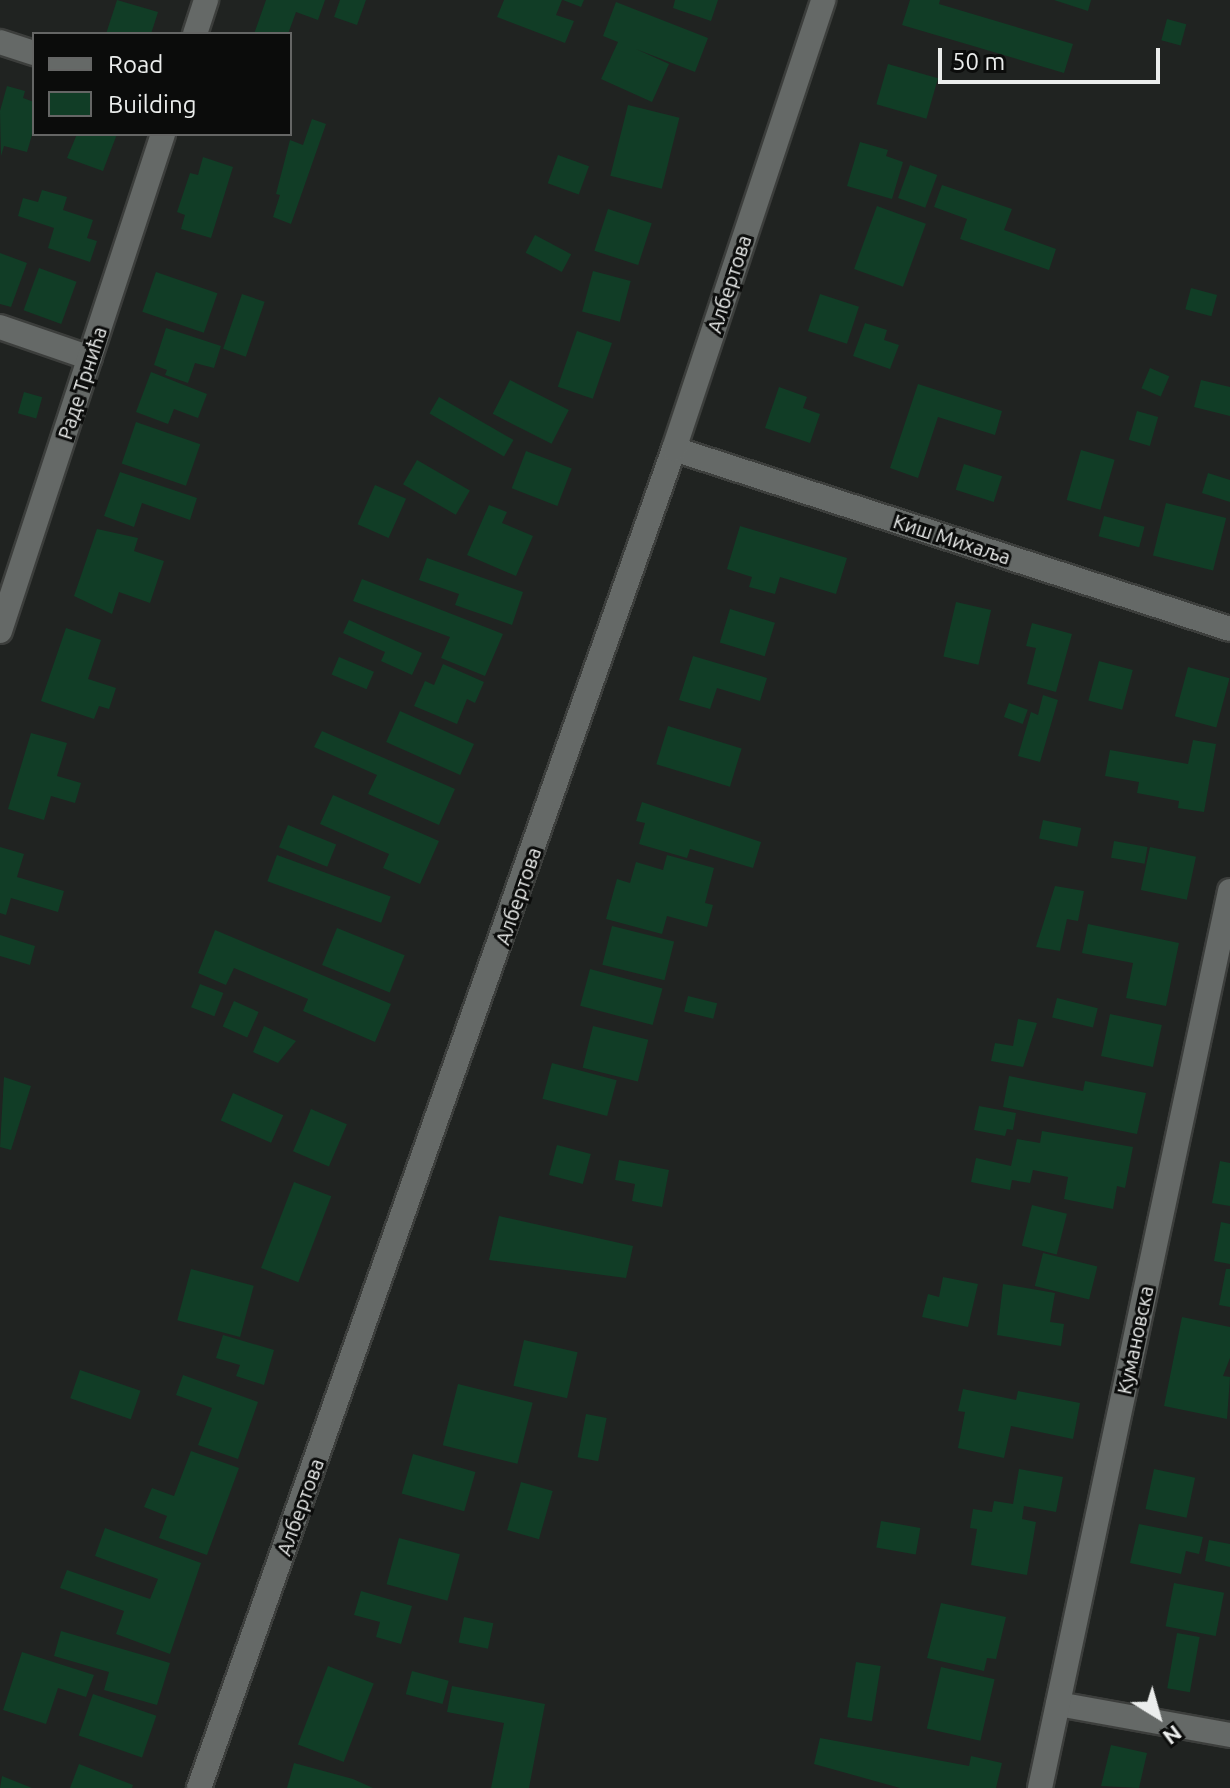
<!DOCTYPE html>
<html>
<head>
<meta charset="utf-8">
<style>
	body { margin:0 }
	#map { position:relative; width:1230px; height:1788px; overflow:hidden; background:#202321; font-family:Ubuntu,sans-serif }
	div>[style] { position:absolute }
	.building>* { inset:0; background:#113d26; transform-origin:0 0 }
	.roads { filter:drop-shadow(2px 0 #3c3e3c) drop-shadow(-2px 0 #3c3e3c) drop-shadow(0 2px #3c3e3c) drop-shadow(0 -2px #3c3e3c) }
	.minor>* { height:24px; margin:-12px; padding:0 12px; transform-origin:12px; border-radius:12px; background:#656967 }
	span { translate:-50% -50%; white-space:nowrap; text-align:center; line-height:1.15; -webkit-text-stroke:6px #0b0c0b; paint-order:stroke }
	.street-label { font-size:20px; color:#ebedec }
	.legend { position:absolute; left:32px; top:32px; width:260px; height:104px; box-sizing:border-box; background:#0b0c0b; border:2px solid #656665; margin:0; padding:10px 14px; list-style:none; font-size:24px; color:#ebedec }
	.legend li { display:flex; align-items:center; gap:16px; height:40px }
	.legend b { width:40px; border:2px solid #656665 }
	.north { position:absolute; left:1118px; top:1676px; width:80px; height:80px; -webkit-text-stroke:6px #0b0c0b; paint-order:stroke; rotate:143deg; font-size:22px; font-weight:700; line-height:32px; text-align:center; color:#ebedec }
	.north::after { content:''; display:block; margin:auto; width:28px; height:36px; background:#ebedec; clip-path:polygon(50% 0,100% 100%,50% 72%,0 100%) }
	.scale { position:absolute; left:938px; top:48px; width:222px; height:36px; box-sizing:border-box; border:4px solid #ebedec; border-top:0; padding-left:10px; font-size:24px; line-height:28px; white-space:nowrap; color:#ebedec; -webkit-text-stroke:6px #0b0c0b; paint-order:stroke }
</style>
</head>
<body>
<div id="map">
	<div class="building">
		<div style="clip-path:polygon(117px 0,158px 12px,151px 34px,106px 34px)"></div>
		<div style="clip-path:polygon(266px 0,325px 0,318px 20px,296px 12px,288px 34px,254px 34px)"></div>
		<div style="clip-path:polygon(340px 0,366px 0,357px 25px,334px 17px)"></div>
		<div style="clip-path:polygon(504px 0,562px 0,556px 15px,574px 21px,565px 43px,497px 17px)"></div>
		<div style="clip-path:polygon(563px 0,584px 0,581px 7px)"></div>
		<div style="clip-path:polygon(675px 0,718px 0,711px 21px,673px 8px)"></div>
		<div style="clip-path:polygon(910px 0,940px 0,939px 4px,1073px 44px,1064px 73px,902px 25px)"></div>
		<div style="clip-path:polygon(1054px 0,1091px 0,1088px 11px)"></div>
		<div style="clip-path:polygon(616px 2px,708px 38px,695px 72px,636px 49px,669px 64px,652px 102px,601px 79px,618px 42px,603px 36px)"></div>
		<div style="left:1167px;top:19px;width:20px;height:22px;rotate:15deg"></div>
		<div style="left:888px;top:64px;width:52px;height:42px;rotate:16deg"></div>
		<div style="clip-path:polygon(7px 86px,25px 91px,23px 98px,34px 102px,34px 128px,27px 152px,4px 146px,1px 156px,0 111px)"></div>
		<div style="left:628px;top:105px;width:53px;height:73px;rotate:14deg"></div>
		<div style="clip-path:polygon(312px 119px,326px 124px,291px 224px,273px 217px,280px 195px,276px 194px,290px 140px,303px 145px)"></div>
		<div style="clip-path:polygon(77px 134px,117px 134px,103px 171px,67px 158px)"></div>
		<div style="clip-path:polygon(860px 142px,888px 150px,886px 156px,903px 162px,892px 199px,847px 186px)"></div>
		<div style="left:558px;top:155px;width:33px;height:30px;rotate:20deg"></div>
		<div style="clip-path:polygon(203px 157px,233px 167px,211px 238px,181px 229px,185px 215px,177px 212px,190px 173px,198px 175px)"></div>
		<div style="left:910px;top:165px;width:29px;height:35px;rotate:20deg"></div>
		<div style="clip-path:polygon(942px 185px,1012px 209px,1004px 230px,1056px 249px,1049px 270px,960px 239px,967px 219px,934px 207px)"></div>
		<div style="clip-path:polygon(42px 190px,67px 197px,63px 210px,93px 220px,87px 238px,97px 241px,90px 262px,48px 248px,54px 228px,18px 216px,23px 198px,38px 202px)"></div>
		<div style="left:877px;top:206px;width:52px;height:67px;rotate:20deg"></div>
		<div style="left:608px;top:209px;width:46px;height:44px;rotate:18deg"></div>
		<div style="left:535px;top:235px;width:41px;height:20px;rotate:28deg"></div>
		<div style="clip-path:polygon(0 253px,27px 263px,11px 307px,0 304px)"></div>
		<div style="left:39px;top:268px;width:40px;height:45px;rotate:20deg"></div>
		<div style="left:593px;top:271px;width:39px;height:42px;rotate:15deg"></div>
		<div style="left:156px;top:272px;width:65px;height:42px;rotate:19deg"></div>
		<div style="left:1191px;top:288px;width:27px;height:22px;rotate:15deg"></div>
		<div style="left:242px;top:294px;width:24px;height:58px;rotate:19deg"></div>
		<div style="left:820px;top:294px;width:41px;height:39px;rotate:18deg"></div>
		<div style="clip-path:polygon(865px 323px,887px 330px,884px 340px,899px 345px,890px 369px,853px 356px)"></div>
		<div style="clip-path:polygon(166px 328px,221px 346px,214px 368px,195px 363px,188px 383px,165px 375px,167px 370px,154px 365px)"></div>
		<div style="left:577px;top:331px;width:37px;height:59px;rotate:19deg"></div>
		<div style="left:1150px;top:368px;width:21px;height:22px;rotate:23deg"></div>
		<div style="clip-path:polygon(151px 372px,207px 394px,198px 418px,174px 409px,168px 424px,136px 412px)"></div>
		<div style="left:510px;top:380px;width:66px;height:38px;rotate:27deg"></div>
		<div style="clip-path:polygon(1201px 380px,1230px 387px,1230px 416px,1194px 407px)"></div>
		<div style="clip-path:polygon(918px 384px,1002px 411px,995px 435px,938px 417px,918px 478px,890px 468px)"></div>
		<div style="clip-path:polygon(779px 387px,807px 397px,803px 408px,820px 414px,810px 443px,765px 428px)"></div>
		<div style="left:24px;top:392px;width:19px;height:22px;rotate:16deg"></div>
		<div style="left:439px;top:397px;width:86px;height:19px;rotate:30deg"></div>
		<div style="left:1137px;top:411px;width:22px;height:30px;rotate:16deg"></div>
		<div style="left:136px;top:422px;width:68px;height:44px;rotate:19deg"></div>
		<div style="left:1081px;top:450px;width:35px;height:52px;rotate:16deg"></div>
		<div style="left:526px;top:451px;width:49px;height:40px;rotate:21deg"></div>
		<div style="left:417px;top:460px;width:61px;height:28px;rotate:30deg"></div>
		<div style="left:964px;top:464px;width:40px;height:27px;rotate:18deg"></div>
		<div style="clip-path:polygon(120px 472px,197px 498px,190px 520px,142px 503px,134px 527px,104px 516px)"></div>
		<div style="clip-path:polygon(1208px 473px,1230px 480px,1230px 502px,1202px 493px)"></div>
		<div style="left:375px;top:485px;width:34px;height:43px;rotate:24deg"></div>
		<div style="left:1166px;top:503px;width:62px;height:54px;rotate:14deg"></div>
		<div style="clip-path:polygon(489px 505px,507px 512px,502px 523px,533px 536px,516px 576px,467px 555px)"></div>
		<div style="left:1104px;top:516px;width:42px;height:21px;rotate:15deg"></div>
		<div style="clip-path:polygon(740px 526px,847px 558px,836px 594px,780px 577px,775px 594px,749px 587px,752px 577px,727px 569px)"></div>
		<div style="clip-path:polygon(97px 529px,138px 538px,134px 551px,164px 561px,150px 603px,119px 592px,112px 614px,74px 596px)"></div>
		<div style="clip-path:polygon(427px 558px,523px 592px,512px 625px,455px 605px,459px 594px,419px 580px)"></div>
		<div style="clip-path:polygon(362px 579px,503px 634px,485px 676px,441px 658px,450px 637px,353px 601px)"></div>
		<div style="left:956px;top:602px;width:36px;height:56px;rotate:13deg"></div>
		<div style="left:730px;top:609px;width:47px;height:35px;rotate:17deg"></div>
		<div style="clip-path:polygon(349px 620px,422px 653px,412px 675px,381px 661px,385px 652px,343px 633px)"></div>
		<div style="clip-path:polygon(1032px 623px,1072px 634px,1056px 692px,1027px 684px,1036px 648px,1026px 646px)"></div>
		<div style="clip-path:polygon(66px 628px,101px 640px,88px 679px,116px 688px,109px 709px,99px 706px,94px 719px,41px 701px)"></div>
		<div style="clip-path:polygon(693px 656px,767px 678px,760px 701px,717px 688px,710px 709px,679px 700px)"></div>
		<div style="left:339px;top:657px;width:38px;height:19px;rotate:23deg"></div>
		<div style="left:1099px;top:661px;width:35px;height:41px;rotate:15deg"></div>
		<div style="clip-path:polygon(443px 664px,484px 682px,475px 703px,467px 699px,457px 724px,414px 706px,425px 681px,434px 685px)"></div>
		<div style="left:1188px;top:667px;width:43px;height:51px;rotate:15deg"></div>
		<div style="clip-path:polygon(1043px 695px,1058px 700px,1040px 762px,1018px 756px,1031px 712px,1038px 715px)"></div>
		<div style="left:1009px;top:703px;width:20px;height:15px;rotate:20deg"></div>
		<div style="left:400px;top:711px;width:81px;height:34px;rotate:24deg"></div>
		<div style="left:668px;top:726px;width:77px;height:40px;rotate:17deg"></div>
		<div style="clip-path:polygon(322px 731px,455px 789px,439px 825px,368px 794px,377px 775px,314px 747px)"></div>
		<div style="clip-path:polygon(31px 733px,67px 743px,57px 776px,81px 783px,75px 803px,51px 796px,44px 820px,8px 809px)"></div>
		<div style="clip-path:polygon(1193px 740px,1216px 744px,1204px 812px,1178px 808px,1179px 801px,1137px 793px,1139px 782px,1105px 776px,1110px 750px,1188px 764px)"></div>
		<div style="clip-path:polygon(333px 795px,439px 841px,420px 884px,383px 868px,389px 854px,320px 824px)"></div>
		<div style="clip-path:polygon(642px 802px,761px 842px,753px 868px,690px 849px,687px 858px,639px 844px,645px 823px,636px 821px)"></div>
		<div style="left:1043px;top:820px;width:39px;height:19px;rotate:12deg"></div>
		<div style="left:288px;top:825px;width:52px;height:24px;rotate:22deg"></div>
		<div style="left:1114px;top:841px;width:34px;height:17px;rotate:10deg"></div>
		<div style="clip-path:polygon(0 847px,24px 854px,17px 877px,64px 891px,58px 912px,11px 898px,6px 915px,0 913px)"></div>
		<div style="left:1150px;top:847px;width:47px;height:44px;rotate:12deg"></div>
		<div style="left:277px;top:855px;width:121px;height:28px;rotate:20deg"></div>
		<div style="clip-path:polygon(667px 855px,714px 868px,705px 903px,713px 905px,707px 927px,667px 916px,662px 934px,606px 919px,617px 879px,630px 883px,636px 862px,663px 870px)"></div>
		<div style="clip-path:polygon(1055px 886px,1084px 891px,1078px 921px,1067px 919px,1060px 951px,1036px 947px)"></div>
		<div style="clip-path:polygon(1088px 924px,1179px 943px,1166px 1006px,1126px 998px,1133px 963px,1082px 953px)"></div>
		<div style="left:612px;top:926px;width:64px;height:40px;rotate:14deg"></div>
		<div style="left:337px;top:928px;width:73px;height:40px;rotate:22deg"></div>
		<div style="clip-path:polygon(215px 930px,391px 1004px,375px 1042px,303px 1011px,308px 999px,234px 968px,226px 985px,198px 973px)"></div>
		<div style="clip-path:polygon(0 935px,35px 946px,30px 965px,0 956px)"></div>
		<div style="left:590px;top:969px;width:75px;height:38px;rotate:15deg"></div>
		<div style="left:200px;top:984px;width:25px;height:25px;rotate:21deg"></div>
		<div style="left:688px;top:996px;width:30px;height:16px;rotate:14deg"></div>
		<div style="left:1057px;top:998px;width:42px;height:20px;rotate:14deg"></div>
		<div style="left:234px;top:1001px;width:27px;height:28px;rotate:24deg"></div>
		<div style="left:1110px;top:1014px;width:53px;height:43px;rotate:12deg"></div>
		<div style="clip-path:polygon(1018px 1019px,1037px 1023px,1023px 1067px,991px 1061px,995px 1043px,1013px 1046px)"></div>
		<div style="clip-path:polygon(264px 1026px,296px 1041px,278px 1063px,253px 1052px)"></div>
		<div style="left:593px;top:1026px;width:57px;height:43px;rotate:14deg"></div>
		<div style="left:552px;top:1063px;width:67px;height:37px;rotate:15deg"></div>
		<div style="clip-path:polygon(1009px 1076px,1083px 1091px,1085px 1081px,1146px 1093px,1137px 1134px,1003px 1107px)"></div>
		<div style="clip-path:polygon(4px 1077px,31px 1086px,11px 1150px,0 1147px)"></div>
		<div style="left:233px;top:1093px;width:55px;height:30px;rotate:24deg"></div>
		<div style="clip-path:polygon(979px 1106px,1016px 1113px,1013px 1130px,1007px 1129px,1005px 1136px,974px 1130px)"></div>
		<div style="left:311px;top:1109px;width:39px;height:46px;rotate:23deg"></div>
		<div style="clip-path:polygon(1042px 1131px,1133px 1147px,1125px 1188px,1117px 1186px,1113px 1209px,1064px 1199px,1068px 1177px,1033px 1170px,1030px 1183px,1012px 1180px,1010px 1190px,971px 1182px,976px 1158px,1011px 1166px,1017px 1139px,1040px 1143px)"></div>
		<div style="left:557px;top:1145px;width:35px;height:31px;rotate:15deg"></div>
		<div style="clip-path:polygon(619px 1160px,669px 1170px,662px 1207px,632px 1201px,635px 1184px,615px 1180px)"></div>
		<div style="clip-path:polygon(1220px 1161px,1230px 1163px,1230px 1206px,1212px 1203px)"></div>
		<div style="left:294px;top:1182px;width:40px;height:92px;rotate:21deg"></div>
		<div style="left:1032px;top:1205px;width:36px;height:42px;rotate:14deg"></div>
		<div style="clip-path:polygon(499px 1216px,633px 1246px,626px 1278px,489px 1260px)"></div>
		<div style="clip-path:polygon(1221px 1222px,1230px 1224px,1230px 1264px,1214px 1261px)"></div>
		<div style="left:1043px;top:1253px;width:56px;height:34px;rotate:14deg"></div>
		<div style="left:191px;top:1269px;width:65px;height:53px;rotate:15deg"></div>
		<div style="clip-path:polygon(1226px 1269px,1230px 1269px,1230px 1307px,1219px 1305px)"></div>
		<div style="clip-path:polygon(943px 1277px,978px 1284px,968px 1327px,922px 1317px,928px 1294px,939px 1297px)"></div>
		<div style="clip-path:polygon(1003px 1284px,1055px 1293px,1050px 1322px,1064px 1324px,1061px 1346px,997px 1335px)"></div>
		<div style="clip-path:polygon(1182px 1317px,1230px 1327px,1230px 1358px,1223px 1376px,1230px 1377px,1227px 1419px,1164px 1406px)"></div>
		<div style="clip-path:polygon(223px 1335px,274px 1350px,264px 1385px,236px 1376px,240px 1365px,216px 1358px)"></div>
		<div style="left:524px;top:1340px;width:55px;height:47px;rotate:13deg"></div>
		<div style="left:80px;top:1370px;width:64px;height:30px;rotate:19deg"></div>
		<div style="clip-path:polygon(183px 1375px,258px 1402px,238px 1459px,198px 1445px,212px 1408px,176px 1395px)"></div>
		<div style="left:458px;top:1384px;width:77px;height:63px;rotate:14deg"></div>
		<div style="clip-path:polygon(963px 1389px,1016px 1400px,1018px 1391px,1080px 1403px,1073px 1439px,1011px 1426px,1004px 1458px,958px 1448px,965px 1412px,958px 1411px)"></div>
		<div style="left:586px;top:1414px;width:21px;height:44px;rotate:11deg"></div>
		<div style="clip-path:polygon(191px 1451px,239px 1468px,207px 1555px,159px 1538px,167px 1516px,144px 1507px,152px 1488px,174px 1496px)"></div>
		<div style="left:413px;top:1454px;width:65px;height:41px;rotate:16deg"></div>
		<div style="clip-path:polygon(1019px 1469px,1063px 1477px,1056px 1512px,1024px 1506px,1022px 1519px,1036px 1522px,1027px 1575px,971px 1565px,977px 1529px,970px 1528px,973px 1509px,992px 1512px,994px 1501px,1013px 1504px)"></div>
		<div style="left:1154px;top:1469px;width:42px;height:41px;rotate:12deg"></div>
		<div style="left:521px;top:1482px;width:33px;height:50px;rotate:16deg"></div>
		<div style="left:881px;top:1521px;width:40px;height:27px;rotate:10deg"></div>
		<div style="clip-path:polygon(1139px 1524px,1203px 1537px,1199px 1554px,1186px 1551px,1181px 1574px,1130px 1563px)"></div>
		<div style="clip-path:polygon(105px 1528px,201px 1563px,170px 1654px,116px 1634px,124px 1611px,60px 1588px,67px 1570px,150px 1599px,158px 1579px,95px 1556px)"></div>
		<div style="left:399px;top:1538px;width:63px;height:48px;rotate:15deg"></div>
		<div style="clip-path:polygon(1209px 1540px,1230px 1544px,1230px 1567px,1205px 1561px)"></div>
		<div style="left:1174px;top:1583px;width:51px;height:44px;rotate:11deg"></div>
		<div style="clip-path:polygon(361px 1591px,412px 1606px,401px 1644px,376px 1637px,380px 1622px,354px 1615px)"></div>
		<div style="clip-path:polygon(941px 1603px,1006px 1617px,996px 1659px,987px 1658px,984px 1671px,927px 1658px)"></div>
		<div style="left:464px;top:1617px;width:30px;height:26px;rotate:12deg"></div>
		<div style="clip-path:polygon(61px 1631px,170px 1663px,157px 1705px,104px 1690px,109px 1672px,54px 1656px)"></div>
		<div style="left:1177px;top:1633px;width:23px;height:56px;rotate:10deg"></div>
		<div style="clip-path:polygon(22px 1652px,94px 1675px,86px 1697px,58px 1688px,46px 1724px,3px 1710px)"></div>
		<div style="left:856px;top:1662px;width:25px;height:56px;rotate:9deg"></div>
		<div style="left:328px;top:1666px;width:49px;height:84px;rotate:21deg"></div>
		<div style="left:941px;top:1667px;width:55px;height:63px;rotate:13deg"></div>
		<div style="left:412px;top:1671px;width:38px;height:24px;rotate:15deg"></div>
		<div style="clip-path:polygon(452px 1686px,545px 1704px,529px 1788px,491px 1788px,504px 1723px,447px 1712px)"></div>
		<div style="left:93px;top:1694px;width:67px;height:44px;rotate:19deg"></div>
		<div style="clip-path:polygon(820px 1738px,969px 1766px,971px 1756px,1002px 1763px,996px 1788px,900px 1788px,814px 1764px)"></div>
		<div style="clip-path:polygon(1111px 1745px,1147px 1753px,1139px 1788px,1101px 1786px)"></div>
		<div style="clip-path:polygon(294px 1763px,353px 1779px,373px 1788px,287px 1788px)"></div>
		<div style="clip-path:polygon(79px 1764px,133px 1785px,132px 1788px,70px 1788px)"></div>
		<div style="clip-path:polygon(2px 1776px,32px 1788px,0 1788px)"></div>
	</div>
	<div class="roads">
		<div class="minor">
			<div style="left:195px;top:34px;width:36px;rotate:-72deg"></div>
			<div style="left:0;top:42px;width:36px;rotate:18deg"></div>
			<div style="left:0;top:327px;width:95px;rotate:19deg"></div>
			<div style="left:674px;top:449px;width:584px;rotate:17.94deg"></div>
			<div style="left:0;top:631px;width:523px;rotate:-71.84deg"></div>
			<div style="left:1058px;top:1704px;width:175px;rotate:10.2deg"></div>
			<div style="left:199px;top:1788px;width:1421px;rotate:-70.47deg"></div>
			<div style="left:674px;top:449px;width:473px;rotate:-71.6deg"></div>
			<div style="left:1040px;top:1788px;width:917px;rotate:-78.04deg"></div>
		</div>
	</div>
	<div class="street-label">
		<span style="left:729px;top:284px;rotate:-72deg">Албертова</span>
		<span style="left:82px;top:383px;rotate:-72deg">Раде Трнића</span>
		<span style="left:952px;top:539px;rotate:18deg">Киш Михаља</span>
		<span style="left:518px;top:896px;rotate:-71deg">Албертова</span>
		<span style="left:1135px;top:1340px;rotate:-78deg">Кумановска</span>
		<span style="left:300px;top:1507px;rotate:-70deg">Албертова</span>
	</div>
	<ul class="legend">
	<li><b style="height:10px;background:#656967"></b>Road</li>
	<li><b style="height:22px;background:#113d26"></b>Building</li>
	</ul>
	<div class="north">N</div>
	<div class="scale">50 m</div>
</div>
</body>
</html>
